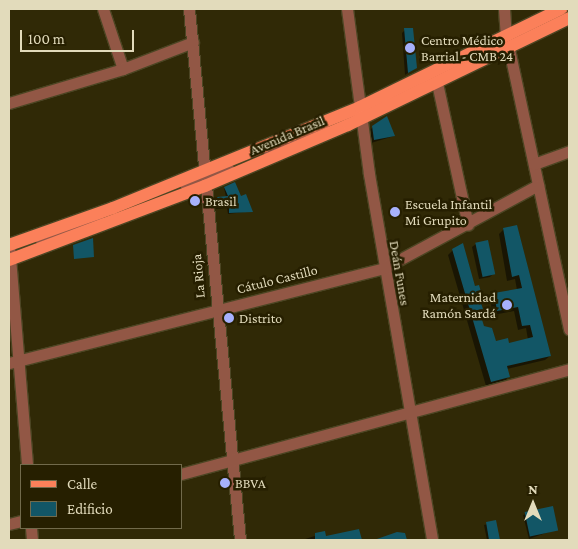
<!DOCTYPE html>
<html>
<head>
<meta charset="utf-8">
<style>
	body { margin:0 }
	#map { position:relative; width:578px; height:549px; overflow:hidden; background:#302906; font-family:"Crimson Pro",serif }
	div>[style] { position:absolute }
	.shadow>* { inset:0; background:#0007 }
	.building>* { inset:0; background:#125666; transform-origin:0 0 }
	.roads { filter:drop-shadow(1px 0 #4c4523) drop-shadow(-1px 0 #4c4523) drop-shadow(0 1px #4c4523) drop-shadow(0 -1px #4c4523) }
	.minor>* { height:11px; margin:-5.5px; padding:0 5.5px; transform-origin:5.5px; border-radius:5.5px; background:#925745 }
	.major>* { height:12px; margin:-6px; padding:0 6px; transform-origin:6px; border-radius:6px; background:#fb805a }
	.dots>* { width:14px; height:14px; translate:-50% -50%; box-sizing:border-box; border:2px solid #261f00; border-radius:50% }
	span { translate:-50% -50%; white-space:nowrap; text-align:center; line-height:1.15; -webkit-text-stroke:5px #261f00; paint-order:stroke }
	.poi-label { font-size:14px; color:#e2dbbb }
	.left { translate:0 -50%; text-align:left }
	.right { translate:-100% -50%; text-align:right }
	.street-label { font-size:14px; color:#e2dbbb }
	.frame { position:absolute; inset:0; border:10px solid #e2dbbb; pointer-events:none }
	.legend { position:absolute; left:20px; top:464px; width:162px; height:65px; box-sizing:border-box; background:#261f00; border:1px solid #716a4b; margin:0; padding:6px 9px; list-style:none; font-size:15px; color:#e2dbbb }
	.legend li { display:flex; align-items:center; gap:10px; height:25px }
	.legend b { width:25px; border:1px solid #716a4b }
	.north { position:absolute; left:508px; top:479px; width:50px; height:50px; -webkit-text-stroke:4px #261f00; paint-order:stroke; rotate:0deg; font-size:14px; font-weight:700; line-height:20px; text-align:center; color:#e2dbbb }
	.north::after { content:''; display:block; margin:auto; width:18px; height:22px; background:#e2dbbb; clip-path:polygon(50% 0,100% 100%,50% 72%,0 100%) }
	.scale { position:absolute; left:20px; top:30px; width:114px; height:22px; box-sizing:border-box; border:2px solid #e2dbbb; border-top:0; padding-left:6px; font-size:15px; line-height:18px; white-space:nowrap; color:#e2dbbb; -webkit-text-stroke:4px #261f00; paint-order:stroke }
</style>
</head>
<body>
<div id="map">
	<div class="shadow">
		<div style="clip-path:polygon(405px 30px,416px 68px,405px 75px,402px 33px)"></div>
		<div style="clip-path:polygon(373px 127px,394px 136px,371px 143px,369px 131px)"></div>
		<div style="clip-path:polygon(224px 188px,241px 198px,252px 211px,228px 214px,227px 208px,216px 209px,215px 200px,226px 197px)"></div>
		<div style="clip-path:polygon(504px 229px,550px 356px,545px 360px,507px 369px,508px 377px,504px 382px,486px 386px,448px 255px,453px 250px,482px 298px,482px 309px,479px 312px,483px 327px,496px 342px,509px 344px,528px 340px,526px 328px,518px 330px,514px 311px,493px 315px,490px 299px,494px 295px,517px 290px,515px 279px,507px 281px,499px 234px)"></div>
		<div style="clip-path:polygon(476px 244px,493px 274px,490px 277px,479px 279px,472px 247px)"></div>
		<div style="clip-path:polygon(552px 507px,557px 529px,529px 539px,523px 515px)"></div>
		<div style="clip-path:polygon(495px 522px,498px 540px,487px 540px,484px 525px)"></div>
		<div style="clip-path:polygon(358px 530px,360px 540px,302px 540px,324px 533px,325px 537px)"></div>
	</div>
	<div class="building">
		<div style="clip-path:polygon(404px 28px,413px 28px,417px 68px,408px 73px)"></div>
		<div style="clip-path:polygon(387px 116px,395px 136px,374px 140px,372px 126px)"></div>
		<div style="clip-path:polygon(235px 182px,241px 196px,246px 194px,253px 212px,229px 213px,229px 207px,217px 208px,217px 197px,228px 196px,224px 187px)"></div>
		<div style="clip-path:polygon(517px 225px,551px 356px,507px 366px,510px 377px,491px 382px,452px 249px,463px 243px,475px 286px,479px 285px,483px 299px,480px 300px,483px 309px,479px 310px,484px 326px,492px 328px,496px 341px,508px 338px,509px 343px,533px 337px,530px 325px,522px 326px,518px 307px,497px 311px,494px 293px,522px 288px,519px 275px,512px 277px,503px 228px)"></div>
		<div style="clip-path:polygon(93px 238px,94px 257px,74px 259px,73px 245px)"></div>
		<div style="left:488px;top:240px;width:35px;height:13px;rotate:78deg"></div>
		<div style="left:553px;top:506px;width:25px;height:29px;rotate:78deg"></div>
		<div style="clip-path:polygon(496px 520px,500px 540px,489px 540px,486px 522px)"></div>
		<div style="clip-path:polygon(359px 529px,362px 540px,315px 540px,315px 533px,325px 531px,326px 536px)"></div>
		<div style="clip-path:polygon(397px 532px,405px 533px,407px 540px,374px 540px)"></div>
	</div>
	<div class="roads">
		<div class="minor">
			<div style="left:103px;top:9px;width:63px;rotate:71.6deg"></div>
			<div style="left:189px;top:9px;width:533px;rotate:84.51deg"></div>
			<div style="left:347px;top:9px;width:166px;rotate:82.4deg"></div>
			<div style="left:369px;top:174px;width:371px;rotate:80.2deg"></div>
			<div style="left:504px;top:9px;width:26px;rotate:86deg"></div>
			<div style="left:506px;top:35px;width:301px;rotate:77.9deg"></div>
			<div style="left:437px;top:83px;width:145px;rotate:77.7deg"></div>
			<div style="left:9px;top:103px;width:119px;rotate:-16.6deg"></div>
			<div style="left:123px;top:69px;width:75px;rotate:-21.1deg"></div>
			<div style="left:269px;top:152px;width:59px;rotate:-24deg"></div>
			<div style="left:534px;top:164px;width:37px;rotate:-20deg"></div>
			<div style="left:185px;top:184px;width:46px;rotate:-18.8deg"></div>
			<div style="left:41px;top:240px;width:61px;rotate:-19deg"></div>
			<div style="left:9px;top:245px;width:221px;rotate:85.3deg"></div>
			<div style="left:9px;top:363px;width:387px;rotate:-14.2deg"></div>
			<div style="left:384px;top:268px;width:175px;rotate:-28.3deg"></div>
			<div style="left:181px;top:474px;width:402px;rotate:-15.1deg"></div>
			<div style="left:9px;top:524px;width:12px;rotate:-14deg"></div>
			<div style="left:31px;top:528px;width:12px;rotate:85deg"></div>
		</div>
		<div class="major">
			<div style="left:9px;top:245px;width:110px;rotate:-19.6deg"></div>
			<div style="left:113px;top:208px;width:267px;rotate:-22.2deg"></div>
			<div style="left:360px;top:107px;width:224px;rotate:-26deg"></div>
			<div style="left:9px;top:260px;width:210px;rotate:-20.7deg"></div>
			<div style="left:205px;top:186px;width:155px;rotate:-23.1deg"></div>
			<div style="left:348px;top:125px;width:246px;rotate:-25.8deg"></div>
		</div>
	</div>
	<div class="dots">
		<div style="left:410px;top:48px;background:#a7b1fc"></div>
		<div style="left:195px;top:201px;background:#a7b1fc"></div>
		<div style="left:395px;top:212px;background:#a7b1fc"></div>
		<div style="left:507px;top:305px;background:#a7b1fc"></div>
		<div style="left:229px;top:318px;background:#a7b1fc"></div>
		<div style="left:225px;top:483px;background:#a7b1fc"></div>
	</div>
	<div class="poi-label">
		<span class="left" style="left:421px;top:48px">Centro Médico<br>Barrial - CMB 24</span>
		<span class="left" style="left:205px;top:201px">Brasil</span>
		<span class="left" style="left:405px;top:212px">Escuela Infantil<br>Mi Grupito</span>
		<span class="right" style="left:496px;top:305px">Maternidad<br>Ramón Sardá</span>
		<span class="left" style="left:239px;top:318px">Distrito</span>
		<span class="left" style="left:235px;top:483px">BBVA</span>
	</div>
	<div class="street-label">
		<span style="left:287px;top:135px;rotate:-23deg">Avenida Brasil</span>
		<span style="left:400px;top:273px;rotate:80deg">Deán Funes</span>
		<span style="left:198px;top:276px;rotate:-95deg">La Rioja</span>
		<span style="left:277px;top:279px;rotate:-14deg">Cátulo Castillo</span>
	</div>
	<div class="frame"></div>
	<ul class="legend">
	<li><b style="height:6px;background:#fb805a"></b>Calle</li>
	<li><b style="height:14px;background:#125666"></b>Edificio</li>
	</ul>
	<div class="north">N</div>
	<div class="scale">100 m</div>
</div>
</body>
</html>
